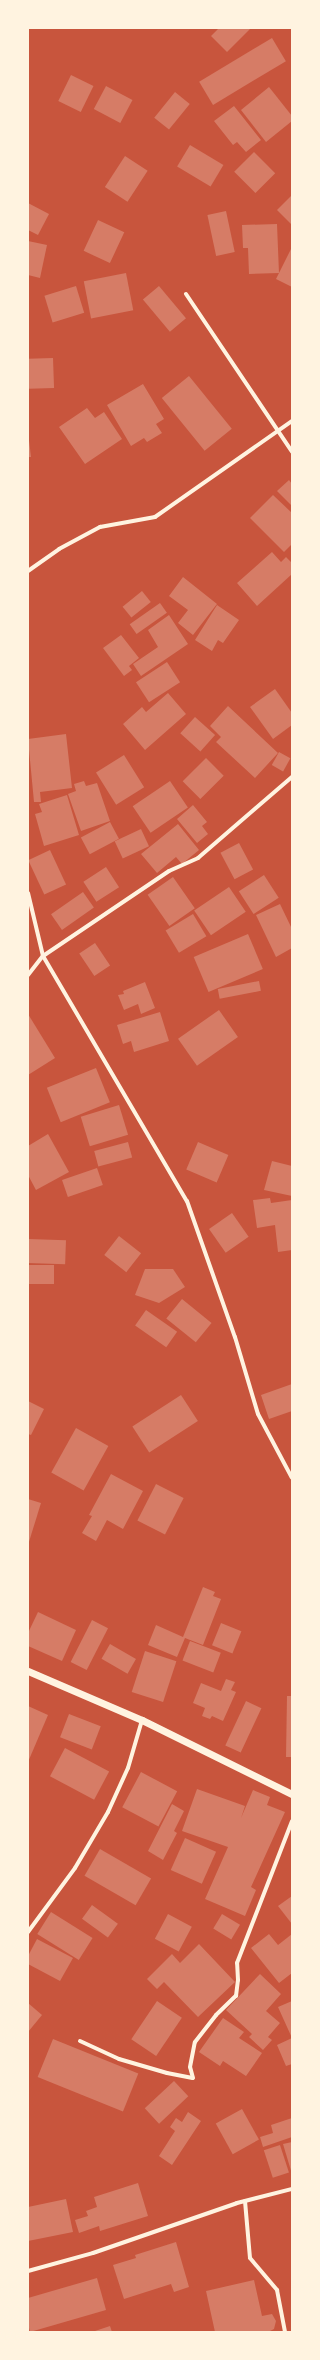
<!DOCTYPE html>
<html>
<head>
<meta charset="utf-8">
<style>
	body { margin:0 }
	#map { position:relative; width:320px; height:2360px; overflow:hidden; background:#c8553d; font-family:Manrope,sans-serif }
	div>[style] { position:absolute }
	.building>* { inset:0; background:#d67c66; transform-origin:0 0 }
	.minor>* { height:4px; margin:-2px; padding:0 2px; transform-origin:2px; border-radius:2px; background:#fff3e0 }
	.tertiary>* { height:7px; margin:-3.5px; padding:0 3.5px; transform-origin:3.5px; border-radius:3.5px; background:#fff3e0 }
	span { translate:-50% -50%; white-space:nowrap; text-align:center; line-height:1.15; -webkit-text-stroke:4px #fff3e0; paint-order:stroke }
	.frame { position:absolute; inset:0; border:29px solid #fff3e0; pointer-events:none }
</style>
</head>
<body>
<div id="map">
	<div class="building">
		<div style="clip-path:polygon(217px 28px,251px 28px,227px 52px,211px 36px,218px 29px)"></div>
		<div style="left:272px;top:38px;width:27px;height:85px;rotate:59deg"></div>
		<div style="left:71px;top:75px;width:25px;height:29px;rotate:26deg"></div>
		<div style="left:106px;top:86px;width:30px;height:26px;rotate:28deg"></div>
		<div style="clip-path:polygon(269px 87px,292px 116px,292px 121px,266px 142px,241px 110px)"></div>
		<div style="left:175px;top:92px;width:19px;height:33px;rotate:39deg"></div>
		<div style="clip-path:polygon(234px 106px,261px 140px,246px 152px,237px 142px,233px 145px,214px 121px)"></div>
		<div style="left:190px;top:145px;width:39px;height:25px;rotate:31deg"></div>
		<div style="left:254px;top:152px;width:30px;height:28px;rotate:45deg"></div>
		<div style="left:125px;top:156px;width:27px;height:37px;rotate:33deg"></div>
		<div style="clip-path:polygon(292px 195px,292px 225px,277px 210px)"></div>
		<div style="clip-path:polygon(28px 203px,49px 214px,38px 235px,28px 230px)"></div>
		<div style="left:226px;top:211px;width:42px;height:19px;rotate:78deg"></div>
		<div style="left:98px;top:220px;width:29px;height:34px;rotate:25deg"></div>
		<div style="clip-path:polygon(277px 224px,279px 273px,249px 274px,248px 248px,243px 248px,242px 225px)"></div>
		<div style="clip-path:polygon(28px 241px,47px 245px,40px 278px,28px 275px)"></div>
		<div style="clip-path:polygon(292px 247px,292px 287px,276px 279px)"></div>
		<div style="left:126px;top:273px;width:38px;height:43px;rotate:79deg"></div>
		<div style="left:76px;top:286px;width:28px;height:33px;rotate:73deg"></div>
		<div style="left:159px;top:286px;width:42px;height:21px;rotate:50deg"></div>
		<div style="left:53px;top:358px;width:30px;height:25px;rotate:88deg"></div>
		<div style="left:189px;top:376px;width:68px;height:35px;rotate:51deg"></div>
		<div style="clip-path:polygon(143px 384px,164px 419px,156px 424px,162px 433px,147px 442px,144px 438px,131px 446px,107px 405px)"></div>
		<div style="clip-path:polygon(87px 408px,95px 418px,104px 412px,122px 439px,85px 464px,59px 427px)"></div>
		<div style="clip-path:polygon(28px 432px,31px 457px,28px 457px)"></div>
		<div style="clip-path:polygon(289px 480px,292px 484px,292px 506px,277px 491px)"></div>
		<div style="clip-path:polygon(273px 495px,292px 513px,292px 544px,284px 552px,250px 518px)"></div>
		<div style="clip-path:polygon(272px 552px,281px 562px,286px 557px,292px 563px,292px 574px,257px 606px,237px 583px)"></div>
		<div style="clip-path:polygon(183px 577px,217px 604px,193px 635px,178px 623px,188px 610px,169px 596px)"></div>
		<div style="left:142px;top:591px;width:14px;height:25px;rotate:51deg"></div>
		<div style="left:160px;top:603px;width:12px;height:37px;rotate:55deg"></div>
		<div style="clip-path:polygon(217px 605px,239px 620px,223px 643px,218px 640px,212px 651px,195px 640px)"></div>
		<div style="clip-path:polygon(169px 615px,188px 644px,141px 676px,133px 664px,158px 647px,148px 630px)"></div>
		<div style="clip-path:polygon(121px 635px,139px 658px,129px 666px,132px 670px,124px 676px,103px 648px)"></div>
		<div style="left:167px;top:662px;width:24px;height:37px;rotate:57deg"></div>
		<div style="clip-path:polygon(275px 689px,292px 713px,292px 725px,273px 739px,250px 707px)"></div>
		<div style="clip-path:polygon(168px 693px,186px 714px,145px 750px,123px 724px,142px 707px,146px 712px)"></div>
		<div style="clip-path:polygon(228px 706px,278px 753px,255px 778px,216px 742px,221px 737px,210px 726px)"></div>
		<div style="left:195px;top:717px;width:27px;height:22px;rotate:42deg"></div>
		<div style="clip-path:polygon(66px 734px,72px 788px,40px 792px,41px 802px,34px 802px,28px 739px)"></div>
		<div style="left:279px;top:752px;width:13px;height:15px;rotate:29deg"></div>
		<div style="left:124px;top:755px;width:38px;height:33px;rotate:58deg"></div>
		<div style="left:206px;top:758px;width:25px;height:33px;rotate:45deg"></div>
		<div style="clip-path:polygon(84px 781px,86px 786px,97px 783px,110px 821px,81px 831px,68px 794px,76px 791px,74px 784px)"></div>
		<div style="left:170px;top:781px;width:32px;height:45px;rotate:56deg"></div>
		<div style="clip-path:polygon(67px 795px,79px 835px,44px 846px,35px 814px,42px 812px,39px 804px)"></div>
		<div style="clip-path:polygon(193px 805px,207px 822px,202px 826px,208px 834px,197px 843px,177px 819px)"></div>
		<div style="left:110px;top:822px;width:19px;height:33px;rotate:62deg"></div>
		<div style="clip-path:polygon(178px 824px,199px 850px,182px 864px,176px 857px,157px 873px,141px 854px)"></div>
		<div style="left:141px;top:829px;width:19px;height:29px;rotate:65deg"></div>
		<div style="left:239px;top:843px;width:30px;height:21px;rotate:62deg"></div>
		<div style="left:50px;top:850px;width:38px;height:24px;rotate:65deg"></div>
		<div style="left:106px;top:867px;width:24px;height:27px;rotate:57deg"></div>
		<div style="left:264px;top:875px;width:27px;height:30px;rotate:57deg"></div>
		<div style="left:173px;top:877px;width:38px;height:31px;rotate:55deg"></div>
		<div style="left:229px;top:887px;width:30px;height:42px;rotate:56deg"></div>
		<div style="left:83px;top:892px;width:19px;height:39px;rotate:55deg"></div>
		<div style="clip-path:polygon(280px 904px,292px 929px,292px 948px,276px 957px,256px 915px)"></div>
		<div style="left:193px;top:914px;width:26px;height:32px;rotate:59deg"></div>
		<div style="left:248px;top:934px;width:38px;height:59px;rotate:67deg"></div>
		<div style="left:95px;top:943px;width:27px;height:19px;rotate:56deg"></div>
		<div style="left:259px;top:981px;width:10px;height:42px;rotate:79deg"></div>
		<div style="clip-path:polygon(145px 982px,155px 1008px,141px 1014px,138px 1004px,124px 1010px,118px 995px,124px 994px,123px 991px)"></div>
		<div style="left:219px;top:1010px;width:33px;height:50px;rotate:55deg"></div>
		<div style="clip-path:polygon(160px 1012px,169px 1041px,134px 1052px,131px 1041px,123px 1044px,117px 1025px)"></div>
		<div style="clip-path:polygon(28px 1014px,55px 1058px,28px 1075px)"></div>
		<div style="left:96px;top:1068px;width:37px;height:53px;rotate:68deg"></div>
		<div style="left:119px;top:1105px;width:31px;height:40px;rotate:73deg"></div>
		<div style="clip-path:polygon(48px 1134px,69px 1172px,36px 1190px,28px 1175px,28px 1146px)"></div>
		<div style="left:128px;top:1142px;width:16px;height:35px;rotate:75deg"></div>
		<div style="left:198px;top:1142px;width:33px;height:30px;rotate:23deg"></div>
		<div style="clip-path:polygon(272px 1161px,292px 1166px,292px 1196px,264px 1190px)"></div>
		<div style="left:97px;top:1168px;width:18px;height:37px;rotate:71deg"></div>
		<div style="clip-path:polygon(270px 1198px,271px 1203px,292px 1200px,292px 1250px,278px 1252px,275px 1225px,257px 1228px,253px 1200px)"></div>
		<div style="left:232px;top:1213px;width:29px;height:28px;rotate:55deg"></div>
		<div style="left:119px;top:1236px;width:28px;height:24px;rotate:38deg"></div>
		<div style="left:28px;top:1239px;width:38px;height:24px;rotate:2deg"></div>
		<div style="left:28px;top:1265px;width:26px;height:19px"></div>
		<div style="clip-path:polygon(145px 1269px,173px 1269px,185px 1287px,159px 1303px,135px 1295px)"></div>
		<div style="left:182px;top:1299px;width:38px;height:25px;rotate:39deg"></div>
		<div style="left:146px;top:1310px;width:38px;height:19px;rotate:35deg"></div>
		<div style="clip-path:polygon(292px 1384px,292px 1411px,269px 1419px,261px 1395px)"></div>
		<div style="left:181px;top:1395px;width:31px;height:58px;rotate:57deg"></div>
		<div style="clip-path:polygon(28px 1401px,44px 1409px,31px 1435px,28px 1434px)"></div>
		<div style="left:76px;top:1428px;width:37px;height:51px;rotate:29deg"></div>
		<div style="clip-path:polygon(111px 1474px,143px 1491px,123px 1529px,107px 1520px,96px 1541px,82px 1533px,92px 1516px,89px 1515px)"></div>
		<div style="left:156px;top:1484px;width:31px;height:41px;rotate:27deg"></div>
		<div style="clip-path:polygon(28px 1499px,41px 1503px,28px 1545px)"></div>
		<div style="clip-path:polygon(203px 1587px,215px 1592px,213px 1596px,221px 1599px,203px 1645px,185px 1638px,177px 1657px,148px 1645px,156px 1625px,183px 1637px)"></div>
		<div style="clip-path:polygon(38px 1612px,76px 1630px,62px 1661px,28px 1646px,28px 1633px)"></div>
		<div style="left:92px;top:1620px;width:18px;height:47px;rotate:27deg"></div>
		<div style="left:221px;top:1623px;width:22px;height:24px;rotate:22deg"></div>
		<div style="left:190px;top:1641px;width:33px;height:21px;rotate:21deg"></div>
		<div style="left:110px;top:1644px;width:30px;height:17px;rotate:30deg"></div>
		<div style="left:145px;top:1651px;width:33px;height:43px;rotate:18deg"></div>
		<div style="clip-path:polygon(226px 1679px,235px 1682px,231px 1690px,236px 1692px,223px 1721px,212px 1716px,210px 1719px,202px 1716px,205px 1708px,193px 1703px,201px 1683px,221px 1691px)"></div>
		<div style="clip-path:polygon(287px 1696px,292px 1696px,292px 1757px,286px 1757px)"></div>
		<div style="left:246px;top:1701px;width:17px;height:49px;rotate:25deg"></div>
		<div style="clip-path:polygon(28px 1706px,48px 1715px,28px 1762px)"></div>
		<div style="left:69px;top:1714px;width:34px;height:25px;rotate:21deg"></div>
		<div style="left:65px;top:1748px;width:50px;height:32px;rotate:28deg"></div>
		<div style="left:141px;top:1772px;width:41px;height:40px;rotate:28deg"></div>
		<div style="clip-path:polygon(197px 1789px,245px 1806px,241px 1818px,253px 1790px,270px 1797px,267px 1805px,285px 1812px,251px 1887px,256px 1890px,245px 1916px,205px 1899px,228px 1847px,182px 1831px)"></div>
		<div style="clip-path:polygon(172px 1804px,184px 1811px,174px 1831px,177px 1833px,163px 1860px,148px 1851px)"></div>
		<div style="left:185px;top:1838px;width:34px;height:35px;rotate:24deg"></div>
		<div style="left:100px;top:1849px;width:59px;height:31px;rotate:30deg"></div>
		<div style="clip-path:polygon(292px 1896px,292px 1924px,278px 1906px)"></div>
		<div style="left:92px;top:1905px;width:32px;height:17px;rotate:36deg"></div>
		<div style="left:51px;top:1912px;width:49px;height:26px;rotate:32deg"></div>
		<div style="left:168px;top:1914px;width:27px;height:28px;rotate:28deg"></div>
		<div style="left:222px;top:1914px;width:21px;height:17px;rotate:31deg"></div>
		<div style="clip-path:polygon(269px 1934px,278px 1945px,292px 1934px,292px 1973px,279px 1983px,251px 1948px)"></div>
		<div style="clip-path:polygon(37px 1939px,73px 1958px,60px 1981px,28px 1964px,28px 1956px)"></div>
		<div style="clip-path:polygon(199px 1944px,235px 1982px,198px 2017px,164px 1982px,157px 1989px,147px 1979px,172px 1954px,180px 1963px)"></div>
		<div style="clip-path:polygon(260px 1974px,281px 1994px,266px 2011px,280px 2023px,268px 2037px,272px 2040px,263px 2050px,249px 2037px,252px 2034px,226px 2010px)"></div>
		<div style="left:157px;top:2001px;width:30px;height:46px;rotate:34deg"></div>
		<div style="clip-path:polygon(292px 2001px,292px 2064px,286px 2066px,277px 2045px,292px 2038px,278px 2007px)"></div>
		<div style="clip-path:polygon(28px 2003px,42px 2015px,28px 2032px)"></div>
		<div style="clip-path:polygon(223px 2018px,244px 2032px,239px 2038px,262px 2053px,246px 2076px,223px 2061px,220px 2066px,199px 2052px)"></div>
		<div style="left:53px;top:2039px;width:92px;height:41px;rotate:22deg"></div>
		<div style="left:174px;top:2081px;width:21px;height:40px;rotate:47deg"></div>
		<div style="left:242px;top:2109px;width:35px;height:30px;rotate:61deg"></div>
		<div style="clip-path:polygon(188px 2112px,201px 2121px,172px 2165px,159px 2156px,175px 2131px,170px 2127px,176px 2118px,182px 2122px)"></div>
		<div style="clip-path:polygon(292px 2118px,292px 2137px,263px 2147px,260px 2137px,273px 2133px,271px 2125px)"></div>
		<div style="clip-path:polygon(292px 2142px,292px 2174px,283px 2144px)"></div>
		<div style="left:280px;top:2145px;width:29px;height:17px;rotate:72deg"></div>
		<div style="clip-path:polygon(138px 2183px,148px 2216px,100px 2231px,99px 2226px,79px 2233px,75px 2220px,88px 2216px,86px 2211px,97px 2207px,94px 2197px)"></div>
		<div style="clip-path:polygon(66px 2199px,73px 2232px,28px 2241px,28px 2207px)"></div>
		<div style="clip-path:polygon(176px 2242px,189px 2287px,174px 2292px,171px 2284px,124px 2299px,113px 2265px,136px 2258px,135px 2255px)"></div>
		<div style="clip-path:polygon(97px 2278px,106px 2310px,30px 2332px,28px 2324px,28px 2298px)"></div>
		<div style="clip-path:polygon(254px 2280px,262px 2316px,272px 2314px,276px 2321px,274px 2329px,268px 2332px,215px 2332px,206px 2291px)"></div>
		<div style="clip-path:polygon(110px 2326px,112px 2332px,92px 2332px)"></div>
	</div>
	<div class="minor">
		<div style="left:186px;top:294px;width:190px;rotate:56.1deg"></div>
		<div style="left:28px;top:571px;width:38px;rotate:-35deg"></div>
		<div style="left:59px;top:549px;width:47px;rotate:-28.2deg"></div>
		<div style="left:100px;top:527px;width:56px;rotate:-10.3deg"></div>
		<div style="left:155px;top:517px;width:167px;rotate:-35deg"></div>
		<div style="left:28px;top:893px;width:65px;rotate:76.6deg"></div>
		<div style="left:43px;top:956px;width:284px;rotate:59.6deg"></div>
		<div style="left:187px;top:1201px;width:144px;rotate:70.6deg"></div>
		<div style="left:235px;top:1337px;width:80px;rotate:73.4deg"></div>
		<div style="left:258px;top:1414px;width:72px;rotate:62deg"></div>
		<div style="left:28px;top:975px;width:24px;rotate:-52deg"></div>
		<div style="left:43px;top:956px;width:152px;rotate:-34deg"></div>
		<div style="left:169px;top:871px;width:32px;rotate:-24deg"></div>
		<div style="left:198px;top:858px;width:124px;rotate:-40.8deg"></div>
		<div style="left:28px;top:1932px;width:79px;rotate:-53.7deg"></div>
		<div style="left:75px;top:1868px;width:65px;rotate:-59.5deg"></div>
		<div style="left:108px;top:1812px;width:48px;rotate:-65.6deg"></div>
		<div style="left:128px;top:1768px;width:50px;rotate:-73.7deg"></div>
		<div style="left:80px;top:2041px;width:43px;rotate:24.8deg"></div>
		<div style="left:119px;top:2059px;width:50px;rotate:16.3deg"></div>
		<div style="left:167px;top:2073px;width:26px;rotate:11deg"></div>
		<div style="left:193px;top:2078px;width:11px;rotate:-105deg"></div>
		<div style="left:190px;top:2067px;width:25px;rotate:-79deg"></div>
		<div style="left:195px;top:2042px;width:34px;rotate:-52deg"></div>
		<div style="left:216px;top:2015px;width:28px;rotate:-44deg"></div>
		<div style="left:236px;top:1996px;width:16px;rotate:-83deg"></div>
		<div style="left:238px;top:1980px;width:17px;rotate:-93deg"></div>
		<div style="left:237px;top:1963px;width:152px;rotate:-68.8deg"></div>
		<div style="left:245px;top:2201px;width:57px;rotate:85deg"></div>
		<div style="left:250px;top:2258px;width:42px;rotate:49.8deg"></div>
		<div style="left:277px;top:2290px;width:43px;rotate:79.2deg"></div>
		<div style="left:28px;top:2271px;width:67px;rotate:-15.5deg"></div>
		<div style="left:93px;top:2253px;width:152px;rotate:-19.1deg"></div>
		<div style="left:237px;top:2203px;width:57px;rotate:-14.3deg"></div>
	</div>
	<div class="tertiary">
		<div style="left:28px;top:1671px;width:124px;rotate:23.3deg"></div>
		<div style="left:142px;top:1720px;width:167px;rotate:26.3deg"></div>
	</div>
	<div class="frame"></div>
</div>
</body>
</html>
